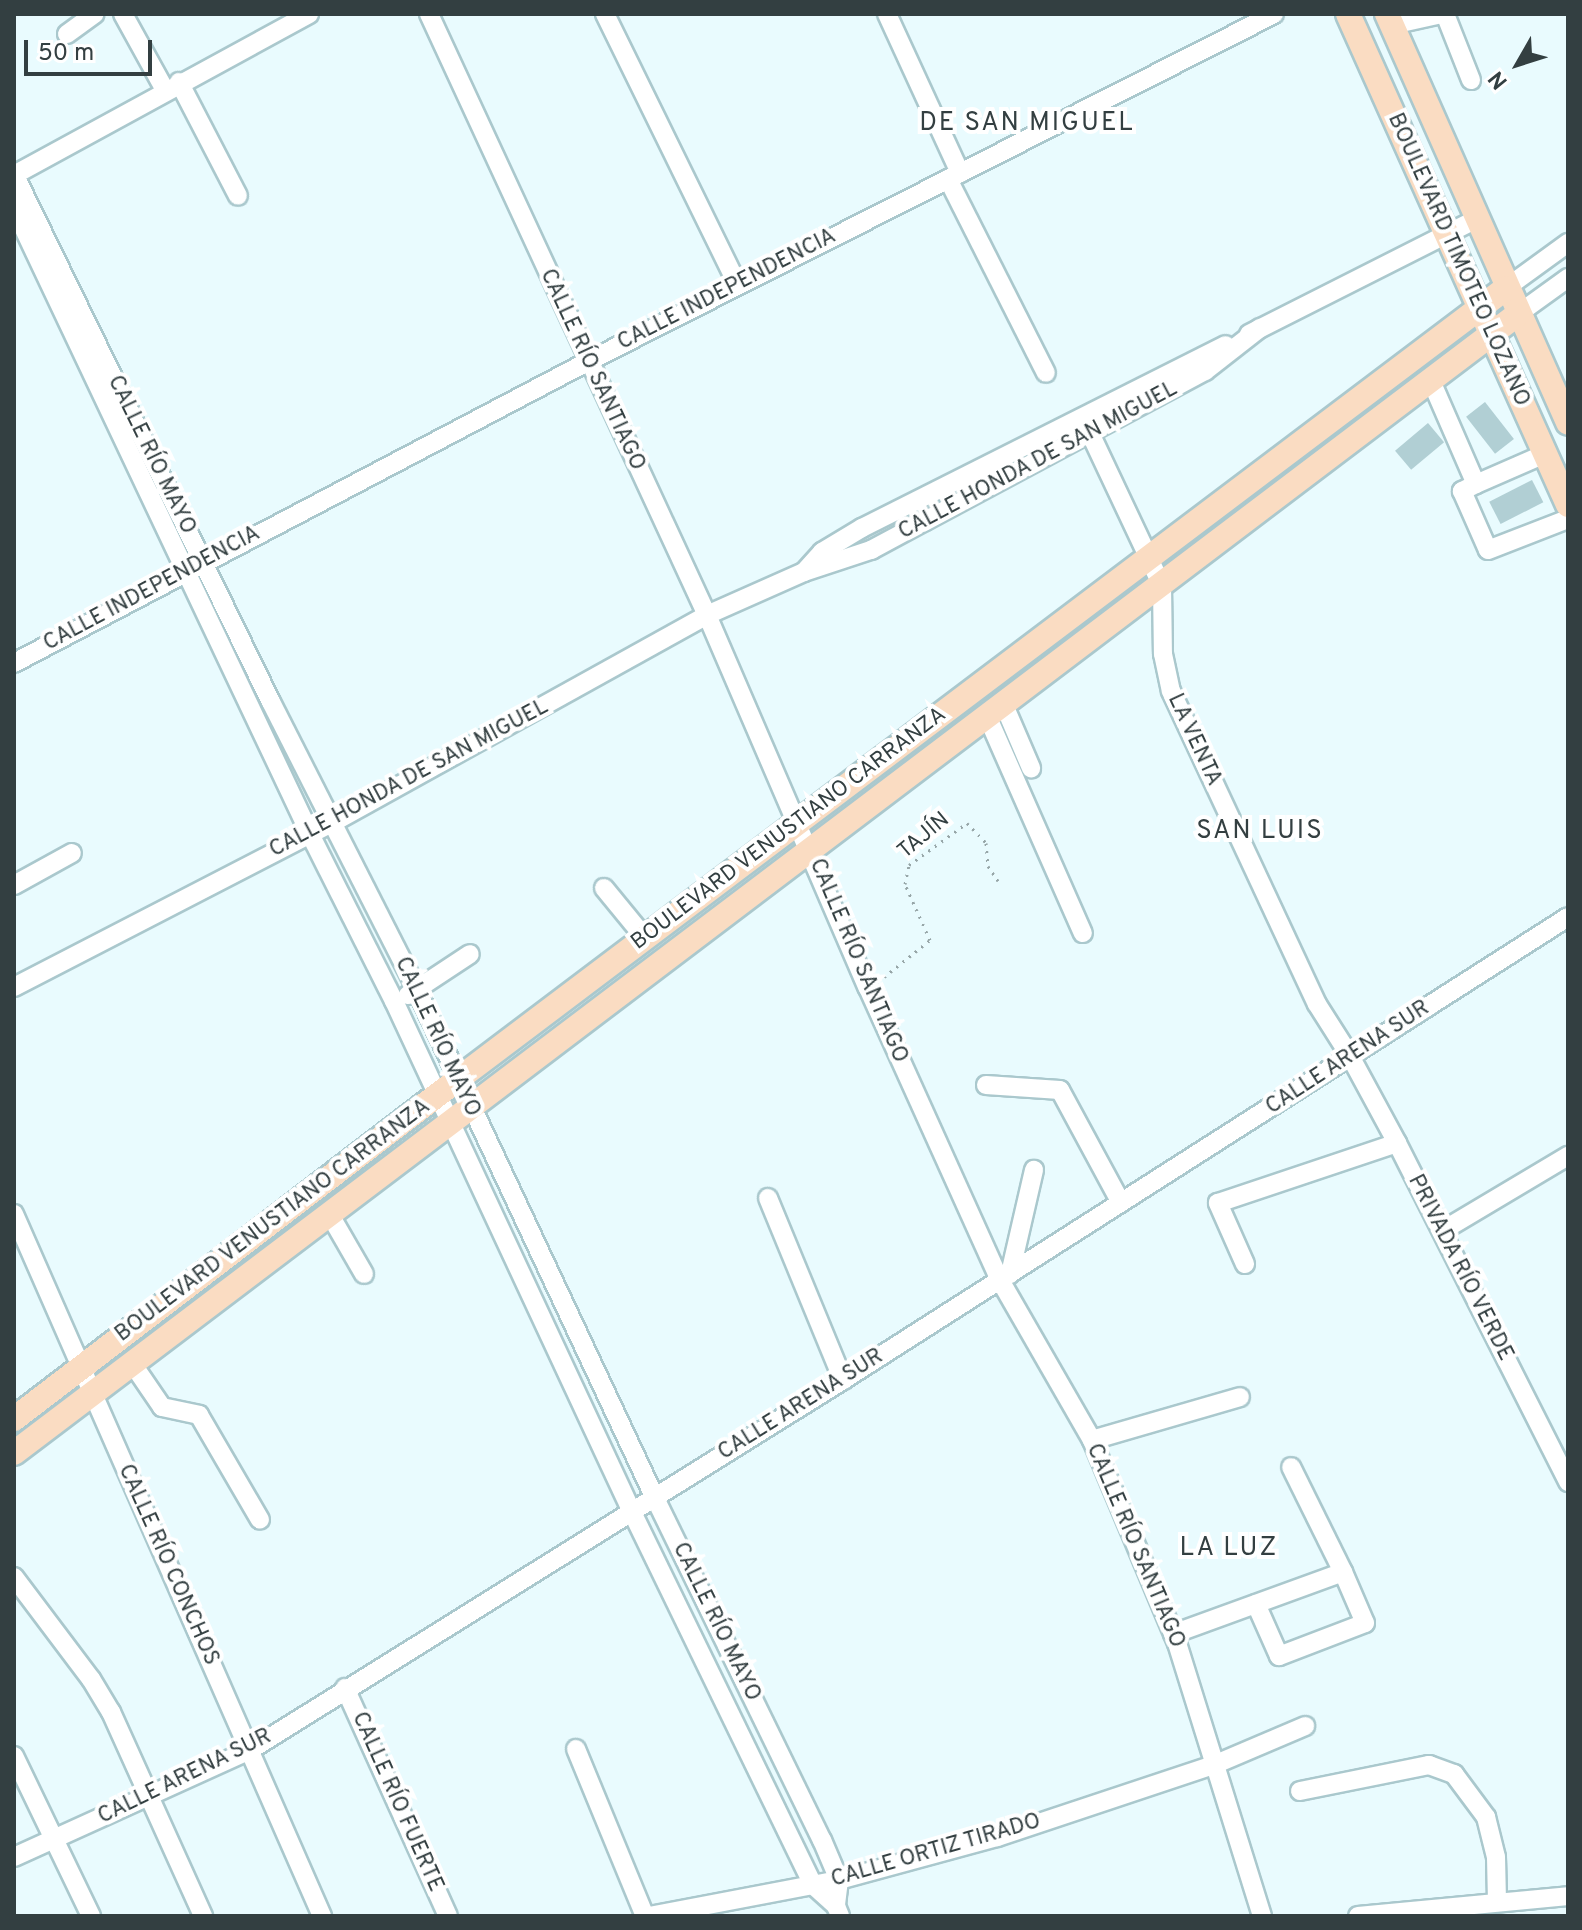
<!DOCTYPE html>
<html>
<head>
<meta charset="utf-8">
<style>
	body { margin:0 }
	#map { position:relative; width:1582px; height:1930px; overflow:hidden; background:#e9fbfe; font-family:Overpass,sans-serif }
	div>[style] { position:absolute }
	.building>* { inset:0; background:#b1cfd4; transform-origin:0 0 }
	.path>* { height:3px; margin-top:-1.5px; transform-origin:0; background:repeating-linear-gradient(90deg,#97a6a8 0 2px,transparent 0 8px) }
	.roads { filter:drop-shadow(2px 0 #aac8cd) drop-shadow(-2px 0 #aac8cd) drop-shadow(0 2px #aac8cd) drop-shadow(0 -2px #aac8cd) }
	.minor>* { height:18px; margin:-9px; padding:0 9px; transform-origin:9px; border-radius:9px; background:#fff }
	.major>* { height:24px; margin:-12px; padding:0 12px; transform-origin:12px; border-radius:12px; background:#fadcc2 }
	span { translate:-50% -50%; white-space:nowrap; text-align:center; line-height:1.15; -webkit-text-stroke:8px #fff; paint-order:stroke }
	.street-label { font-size:22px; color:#333f41 }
	.quarter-label { font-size:26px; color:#333f41; letter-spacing:2px }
	.frame { position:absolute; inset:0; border:16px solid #333f41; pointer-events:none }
	.north { position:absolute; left:1478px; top:24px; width:80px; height:80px; -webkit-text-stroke:6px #fff; paint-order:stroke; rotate:231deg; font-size:22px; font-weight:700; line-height:32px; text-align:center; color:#333f41 }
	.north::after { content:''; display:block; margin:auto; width:28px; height:36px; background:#333f41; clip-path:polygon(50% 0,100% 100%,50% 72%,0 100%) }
	.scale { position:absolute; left:24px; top:40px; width:128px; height:36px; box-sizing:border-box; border:4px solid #333f41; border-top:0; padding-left:10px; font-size:24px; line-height:28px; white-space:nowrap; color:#333f41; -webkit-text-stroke:6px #fff; paint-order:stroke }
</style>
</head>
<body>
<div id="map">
	<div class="building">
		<div style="left:1485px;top:402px;width:47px;height:24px;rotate:52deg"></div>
		<div style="left:1428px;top:423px;width:25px;height:43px;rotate:50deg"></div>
		<div style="left:1532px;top:480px;width:25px;height:48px;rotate:63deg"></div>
	</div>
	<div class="path">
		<div style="left:884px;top:977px;width:59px;rotate:-38.8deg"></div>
		<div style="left:930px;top:940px;width:61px;rotate:-114.1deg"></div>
		<div style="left:905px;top:884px;width:19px;rotate:-78deg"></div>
		<div style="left:909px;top:865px;width:72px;rotate:-35.9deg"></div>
		<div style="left:967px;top:823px;width:28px;rotate:46deg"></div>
		<div style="left:986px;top:843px;width:23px;rotate:85deg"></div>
		<div style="left:988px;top:866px;width:18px;rotate:56deg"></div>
	</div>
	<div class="roads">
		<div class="minor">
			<div style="left:123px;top:14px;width:87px;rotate:61.1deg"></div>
			<div style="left:429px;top:14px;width:662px;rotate:65.18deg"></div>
			<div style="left:707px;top:615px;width:406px;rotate:66.7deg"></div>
			<div style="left:868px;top:988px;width:320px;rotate:65.7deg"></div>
			<div style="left:1000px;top:1280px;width:185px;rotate:60.1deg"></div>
			<div style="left:1092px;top:1440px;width:220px;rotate:67.3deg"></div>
			<div style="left:1177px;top:1643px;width:286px;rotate:72.7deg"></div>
			<div style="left:605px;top:14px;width:302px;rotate:63.9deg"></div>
			<div style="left:887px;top:14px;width:175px;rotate:65.3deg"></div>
			<div style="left:1445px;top:14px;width:71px;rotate:68.5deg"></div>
			<div style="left:1392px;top:25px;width:51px;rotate:-12.4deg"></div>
			<div style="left:67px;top:34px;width:34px;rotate:-36deg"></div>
			<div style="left:179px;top:82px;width:128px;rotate:62.6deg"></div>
			<div style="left:14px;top:174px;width:587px;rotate:64.05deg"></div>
			<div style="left:271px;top:702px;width:323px;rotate:63.1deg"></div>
			<div style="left:417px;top:990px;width:559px;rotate:64.9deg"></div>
			<div style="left:654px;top:1496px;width:383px;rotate:64deg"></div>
			<div style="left:822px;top:1840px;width:43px;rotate:67deg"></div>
			<div style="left:839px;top:1880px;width:26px;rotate:97deg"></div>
			<div style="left:836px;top:1906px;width:11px;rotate:68deg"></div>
			<div style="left:14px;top:175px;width:336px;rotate:-28.6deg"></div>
			<div style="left:948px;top:179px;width:217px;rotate:63.2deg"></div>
			<div style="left:14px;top:208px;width:692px;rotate:64.69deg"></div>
			<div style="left:310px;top:834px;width:187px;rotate:63.3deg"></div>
			<div style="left:394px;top:1001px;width:561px;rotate:65.03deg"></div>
			<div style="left:631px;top:1510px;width:417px;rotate:64.1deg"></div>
			<div style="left:813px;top:1885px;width:31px;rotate:42deg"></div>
			<div style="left:1506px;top:288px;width:77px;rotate:-36deg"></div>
			<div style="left:1518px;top:314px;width:62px;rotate:-35.8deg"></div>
			<div style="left:1249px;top:334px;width:255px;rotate:-26.8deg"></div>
			<div style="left:1432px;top:383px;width:110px;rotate:66.5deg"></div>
			<div style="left:1476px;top:484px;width:75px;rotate:-23.5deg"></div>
			<div style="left:1090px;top:433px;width:169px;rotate:64.8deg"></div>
			<div style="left:1162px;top:586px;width:68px;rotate:89.2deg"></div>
			<div style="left:1163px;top:654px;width:38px;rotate:78deg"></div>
			<div style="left:1171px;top:691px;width:345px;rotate:65deg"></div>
			<div style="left:1317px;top:1004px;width:62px;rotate:57.6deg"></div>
			<div style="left:1350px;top:1056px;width:99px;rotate:61.6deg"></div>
			<div style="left:1397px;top:1143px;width:380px;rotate:63.2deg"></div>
			<div style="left:1476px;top:484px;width:16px;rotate:153deg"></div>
			<div style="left:1462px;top:491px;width:64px;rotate:66.2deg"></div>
			<div style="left:1488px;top:550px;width:86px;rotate:-21.2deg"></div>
			<div style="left:804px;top:572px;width:27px;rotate:-48deg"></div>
			<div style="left:822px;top:552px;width:47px;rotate:-31deg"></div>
			<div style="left:862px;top:528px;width:407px;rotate:-26.7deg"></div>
			<div style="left:14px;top:663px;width:647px;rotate:-27.71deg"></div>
			<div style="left:587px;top:362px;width:770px;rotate:-26.86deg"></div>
			<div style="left:1004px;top:705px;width:69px;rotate:66.8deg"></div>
			<div style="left:988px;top:718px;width:235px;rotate:66.2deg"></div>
			<div style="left:14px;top:885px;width:66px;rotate:-28.9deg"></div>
			<div style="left:604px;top:888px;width:65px;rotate:50.6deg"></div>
			<div style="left:14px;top:987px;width:358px;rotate:-27.3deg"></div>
			<div style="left:332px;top:823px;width:429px;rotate:-29deg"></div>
			<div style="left:707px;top:615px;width:106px;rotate:-23.9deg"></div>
			<div style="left:804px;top:572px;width:71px;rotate:-18.2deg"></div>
			<div style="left:871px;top:550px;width:61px;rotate:-28.2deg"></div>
			<div style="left:925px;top:521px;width:318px;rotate:-28.2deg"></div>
			<div style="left:1205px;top:371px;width:70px;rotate:-38deg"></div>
			<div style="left:408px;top:995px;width:74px;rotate:-33.5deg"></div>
			<div style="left:986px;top:1085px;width:74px;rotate:3.9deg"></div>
			<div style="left:1060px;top:1090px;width:128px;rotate:61.6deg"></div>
			<div style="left:768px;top:1198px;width:197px;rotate:67.6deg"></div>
			<div style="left:14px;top:1214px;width:767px;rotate:66.31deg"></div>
			<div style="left:330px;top:1215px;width:68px;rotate:60deg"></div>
			<div style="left:1442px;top:1231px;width:147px;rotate:-30.8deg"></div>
			<div style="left:1245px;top:1264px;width:67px;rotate:-113.9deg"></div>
			<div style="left:1218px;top:1203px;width:189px;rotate:-18.5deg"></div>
			<div style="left:1010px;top:1274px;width:107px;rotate:-77deg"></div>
			<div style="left:132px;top:1363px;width:53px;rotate:55.7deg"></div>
			<div style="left:162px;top:1407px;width:38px;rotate:12deg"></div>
			<div style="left:199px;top:1415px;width:121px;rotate:59.8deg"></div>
			<div style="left:1092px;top:1440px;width:154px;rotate:-16.2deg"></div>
			<div style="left:14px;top:1577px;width:128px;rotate:53deg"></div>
			<div style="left:91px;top:1679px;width:39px;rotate:59deg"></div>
			<div style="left:111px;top:1712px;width:224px;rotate:65.7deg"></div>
			<div style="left:1256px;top:1604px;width:57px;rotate:66.1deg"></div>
			<div style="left:1279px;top:1656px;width:92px;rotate:-21deg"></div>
			<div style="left:1365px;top:1623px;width:56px;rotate:-113.3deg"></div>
			<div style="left:1173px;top:1634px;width:181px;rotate:-20deg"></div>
			<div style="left:1343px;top:1572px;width:117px;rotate:-116.3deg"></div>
			<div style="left:345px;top:1688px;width:250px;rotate:65.7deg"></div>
			<div style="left:576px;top:1749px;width:181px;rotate:67.6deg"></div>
			<div style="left:14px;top:1756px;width:178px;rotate:64.3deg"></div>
			<div style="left:1300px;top:1791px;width:132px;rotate:-11.4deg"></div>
			<div style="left:1429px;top:1765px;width:27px;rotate:20deg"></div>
			<div style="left:1454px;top:1774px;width:54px;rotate:53.3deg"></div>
			<div style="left:1486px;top:1817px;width:41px;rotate:76deg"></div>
			<div style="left:1496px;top:1857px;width:45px;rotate:88.7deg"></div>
			<div style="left:14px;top:1857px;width:259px;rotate:-24.4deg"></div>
			<div style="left:250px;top:1750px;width:699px;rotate:-31.96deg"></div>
			<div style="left:843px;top:1380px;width:860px;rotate:-32.56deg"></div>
			<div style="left:650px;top:1916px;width:192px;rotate:-10.8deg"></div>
			<div style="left:839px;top:1880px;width:164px;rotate:-15.2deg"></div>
			<div style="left:997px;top:1837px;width:231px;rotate:-18.4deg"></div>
			<div style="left:1216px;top:1764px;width:97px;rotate:-23.1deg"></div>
			<div style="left:1358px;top:1916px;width:211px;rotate:-5.4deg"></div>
		</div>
		<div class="major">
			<div style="left:1348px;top:14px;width:538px;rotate:65.86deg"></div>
			<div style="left:1387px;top:14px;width:447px;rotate:66.1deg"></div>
			<div style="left:14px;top:1419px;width:558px;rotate:-37.42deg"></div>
			<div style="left:457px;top:1080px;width:1314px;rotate:-37.05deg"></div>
			<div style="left:14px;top:1453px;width:1887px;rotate:-37.14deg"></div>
		</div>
	</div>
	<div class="street-label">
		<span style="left:1458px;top:260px;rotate:66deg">BOULEVARD TIMOTEO LOZANO</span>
		<span style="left:727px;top:290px;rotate:-27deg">CALLE INDEPENDENCIA</span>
		<span style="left:592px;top:370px;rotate:65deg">CALLE RÍO SANTIAGO</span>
		<span style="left:151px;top:455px;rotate:64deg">CALLE RÍO MAYO</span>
		<span style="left:1038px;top:461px;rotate:-28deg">CALLE HONDA DE SAN MIGUEL</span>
		<span style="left:152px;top:589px;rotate:-28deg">CALLE INDEPENDENCIA</span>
		<span style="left:1194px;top:740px;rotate:65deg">LA VENTA</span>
		<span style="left:409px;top:779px;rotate:-28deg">CALLE HONDA DE SAN MIGUEL</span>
		<span style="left:789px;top:829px;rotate:-37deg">BOULEVARD VENUSTIANO CARRANZA</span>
		<span style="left:924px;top:836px;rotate:-40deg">TAJÍN</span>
		<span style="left:858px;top:961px;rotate:67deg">CALLE RÍO SANTIAGO</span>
		<span style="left:437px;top:1037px;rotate:65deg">CALLE RÍO MAYO</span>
		<span style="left:1348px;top:1058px;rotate:-33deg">CALLE ARENA SUR</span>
		<span style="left:273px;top:1221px;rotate:-37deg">BOULEVARD VENUSTIANO CARRANZA</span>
		<span style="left:1460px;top:1268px;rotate:63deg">PRIVADA RÍO VERDE</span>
		<span style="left:801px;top:1405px;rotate:-32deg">CALLE ARENA SUR</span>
		<span style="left:1135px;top:1546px;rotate:67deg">CALLE RÍO SANTIAGO</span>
		<span style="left:168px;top:1565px;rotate:66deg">CALLE RÍO CONCHOS</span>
		<span style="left:716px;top:1622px;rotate:64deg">CALLE RÍO MAYO</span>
		<span style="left:185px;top:1777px;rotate:-26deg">CALLE ARENA SUR</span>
		<span style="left:397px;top:1802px;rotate:66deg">CALLE RÍO FUERTE</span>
		<span style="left:936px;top:1851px;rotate:-16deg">CALLE ORTIZ TIRADO</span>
	</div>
	<div class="quarter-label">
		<span style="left:1027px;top:124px">DE SAN MIGUEL</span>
		<span style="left:1260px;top:832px">SAN LUIS</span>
		<span style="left:1229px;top:1549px">LA LUZ</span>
	</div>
	<div class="frame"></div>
	<div class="north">N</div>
	<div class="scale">50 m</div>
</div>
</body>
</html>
